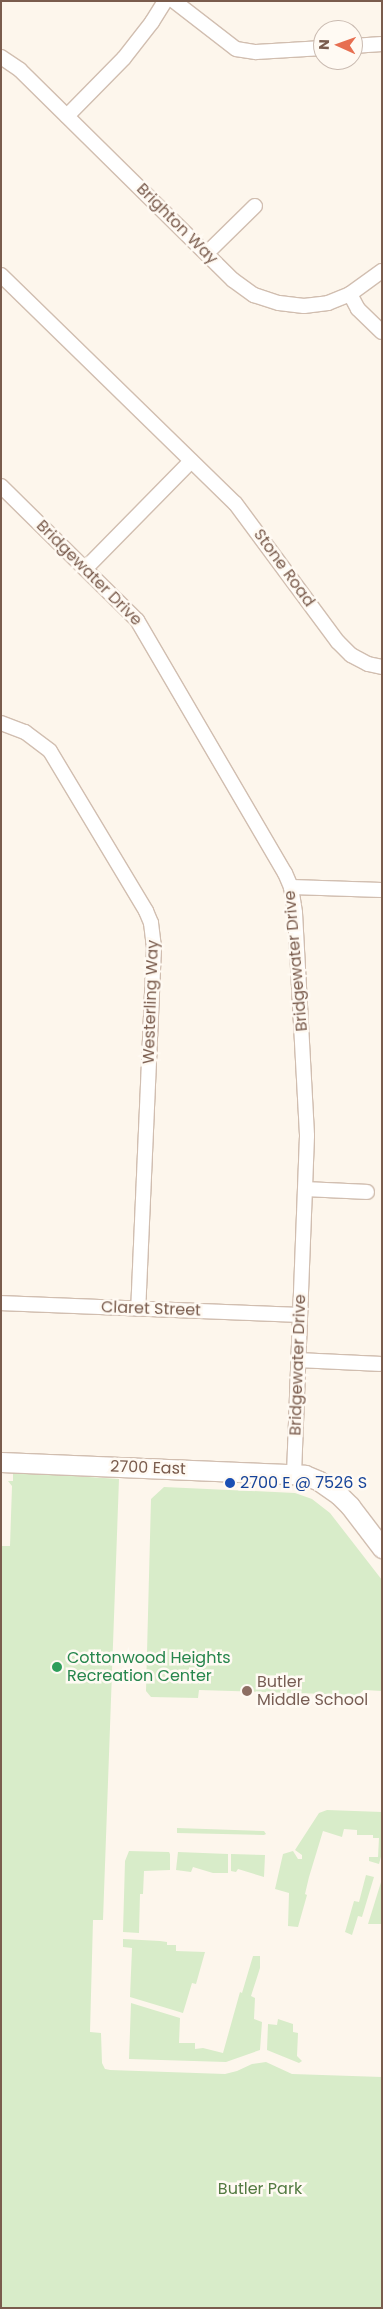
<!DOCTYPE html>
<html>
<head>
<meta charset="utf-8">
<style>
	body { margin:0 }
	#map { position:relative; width:383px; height:2309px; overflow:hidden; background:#fdf6ec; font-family:Poppins,sans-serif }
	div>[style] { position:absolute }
	.green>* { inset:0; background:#d8ecc9 }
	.roads { filter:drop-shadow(1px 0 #d1beb0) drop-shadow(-1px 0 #d1beb0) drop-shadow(0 1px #d1beb0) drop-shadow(0 -1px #d1beb0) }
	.street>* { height:14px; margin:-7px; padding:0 7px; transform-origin:7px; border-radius:7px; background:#fff }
	.secondary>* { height:19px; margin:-9.5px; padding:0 9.5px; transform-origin:9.5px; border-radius:9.5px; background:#fff }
	.dots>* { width:14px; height:14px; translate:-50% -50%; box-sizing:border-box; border:2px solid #fffaf3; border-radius:50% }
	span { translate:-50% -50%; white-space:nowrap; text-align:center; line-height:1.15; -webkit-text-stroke:5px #fffaf3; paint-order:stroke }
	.street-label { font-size:16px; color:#7a5c4d }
	.transit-label { font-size:16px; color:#164399 }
	.left { translate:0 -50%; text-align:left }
	.leisure-label { font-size:16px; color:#27864d }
	.education-label { font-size:16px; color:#785e54 }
	.park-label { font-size:16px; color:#537a41 }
	.frame { position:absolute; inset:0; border:2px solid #7a5c4d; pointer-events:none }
	.north { position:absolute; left:313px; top:20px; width:50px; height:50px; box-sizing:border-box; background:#fffaf3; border:1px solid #cabbb1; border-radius:50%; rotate:272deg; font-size:14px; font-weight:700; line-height:20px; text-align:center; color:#7a5c4d }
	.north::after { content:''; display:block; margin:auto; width:18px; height:22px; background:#e76f51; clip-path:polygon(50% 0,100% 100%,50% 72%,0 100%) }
</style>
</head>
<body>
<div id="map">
	<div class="green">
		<div style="clip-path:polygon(13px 1472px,119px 1479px,103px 1920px,93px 1920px,90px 2032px,101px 2033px,102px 2063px,105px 2069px,110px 2070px,225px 2074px,237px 2071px,252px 2064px,266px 2062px,292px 2074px,382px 2077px,382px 2308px,1px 2308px,1px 1546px,10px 1546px,12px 1486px,8px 1481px,13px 1481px)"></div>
		<div style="clip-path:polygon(164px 1487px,295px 1493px,312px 1499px,330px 1513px,382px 1580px,382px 1691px,364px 1690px,358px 1695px,199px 1690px,198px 1698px,151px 1697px,146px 1691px,151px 1499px)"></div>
		<div style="clip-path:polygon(327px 1810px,382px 1812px,382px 1853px,379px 1864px,369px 1861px,369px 1857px,378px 1857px,379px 1838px,373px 1838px,373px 1835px,357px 1835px,357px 1830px,344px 1829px,342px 1837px,323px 1831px,309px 1877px,305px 1894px,307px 1895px,298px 1927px,288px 1926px,289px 1893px,275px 1889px,283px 1854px,293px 1851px,298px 1859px,302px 1859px,302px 1855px,295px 1850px,319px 1813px)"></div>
		<div style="clip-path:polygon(177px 1828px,264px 1831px,266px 1834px,264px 1835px,177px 1833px)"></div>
		<div style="clip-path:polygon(129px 1851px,169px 1852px,170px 1854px,170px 1870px,144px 1871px,143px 1894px,140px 1894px,139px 1933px,123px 1932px,125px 1861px)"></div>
		<div style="clip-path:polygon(178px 1852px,228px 1854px,228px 1873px,213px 1873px,193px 1867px,191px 1872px,176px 1870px)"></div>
		<div style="clip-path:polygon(231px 1854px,265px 1855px,264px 1877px,238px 1869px,236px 1872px,231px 1871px)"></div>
		<div style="clip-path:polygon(366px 1875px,374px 1877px,362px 1917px,358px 1916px,352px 1935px,345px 1932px,354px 1901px,359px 1902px)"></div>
		<div style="clip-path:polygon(382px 1879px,382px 1924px,368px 1924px)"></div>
		<div style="clip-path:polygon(123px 1939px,160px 1941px,167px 1942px,167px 1945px,176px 1945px,176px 1951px,205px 1952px,196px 1984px,192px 1983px,183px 2013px,130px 1997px,132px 1948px,123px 1947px)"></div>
		<div style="clip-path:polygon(253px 1956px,260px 1956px,260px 1968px,251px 1996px,255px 1998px,254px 2019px,262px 2022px,260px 2050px,226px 2062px,129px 2059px,131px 2003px,180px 2018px,179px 2043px,195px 2043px,195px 2049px,203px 2048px,223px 2053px,240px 1992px,242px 1993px)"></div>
		<div style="clip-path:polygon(278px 2019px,293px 2024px,293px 2032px,298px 2033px,297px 2056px,302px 2061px,299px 2063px,267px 2050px,268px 2024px,277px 2025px)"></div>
	</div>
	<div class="roads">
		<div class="street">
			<div style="left:174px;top:1px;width:78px;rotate:37.7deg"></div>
			<div style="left:236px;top:49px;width:20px;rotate:9deg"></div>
			<div style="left:256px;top:52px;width:67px;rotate:-3.4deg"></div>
			<div style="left:353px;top:46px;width:29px;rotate:-4deg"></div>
			<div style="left:1px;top:57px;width:23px;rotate:34deg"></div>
			<div style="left:20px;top:70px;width:299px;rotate:44.6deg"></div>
			<div style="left:233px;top:280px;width:26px;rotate:36deg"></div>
			<div style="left:254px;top:295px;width:26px;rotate:18deg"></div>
			<div style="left:279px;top:303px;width:25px;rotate:7deg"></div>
			<div style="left:304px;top:306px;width:24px;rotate:-7deg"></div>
			<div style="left:328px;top:303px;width:24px;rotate:-22deg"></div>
			<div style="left:350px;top:294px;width:39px;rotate:-36deg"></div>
			<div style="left:67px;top:116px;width:81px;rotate:-45.5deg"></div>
			<div style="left:124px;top:58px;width:46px;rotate:-52.1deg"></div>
			<div style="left:152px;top:22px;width:25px;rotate:-58deg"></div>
			<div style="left:207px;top:253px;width:67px;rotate:-44.4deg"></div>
			<div style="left:1px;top:275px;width:327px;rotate:44.3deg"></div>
			<div style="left:235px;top:503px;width:173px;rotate:53.5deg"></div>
			<div style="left:338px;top:642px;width:18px;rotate:45deg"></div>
			<div style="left:351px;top:655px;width:19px;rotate:28deg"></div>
			<div style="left:368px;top:664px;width:14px;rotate:12deg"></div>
			<div style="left:350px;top:294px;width:17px;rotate:62deg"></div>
			<div style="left:358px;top:309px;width:33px;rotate:44deg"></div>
			<div style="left:1px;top:486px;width:191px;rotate:44.6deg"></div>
			<div style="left:137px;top:620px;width:293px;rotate:59.7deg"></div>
			<div style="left:285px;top:873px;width:15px;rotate:67deg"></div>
			<div style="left:291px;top:887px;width:26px;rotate:81deg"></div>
			<div style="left:295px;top:913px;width:223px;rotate:86.9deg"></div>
			<div style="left:307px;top:1136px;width:338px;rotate:92.2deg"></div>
			<div style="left:86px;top:568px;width:150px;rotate:-45.5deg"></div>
			<div style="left:1px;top:723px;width:26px;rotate:21deg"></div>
			<div style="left:25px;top:732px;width:31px;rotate:37deg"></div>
			<div style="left:50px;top:751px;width:187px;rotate:59deg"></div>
			<div style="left:146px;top:911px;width:13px;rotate:67deg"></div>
			<div style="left:151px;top:923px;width:24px;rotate:83deg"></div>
			<div style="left:154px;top:947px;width:362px;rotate:92.5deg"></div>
			<div style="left:291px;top:887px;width:91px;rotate:1.9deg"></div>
			<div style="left:306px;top:1189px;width:61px;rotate:2.8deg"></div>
			<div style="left:1px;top:1303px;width:299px;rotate:2.3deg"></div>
			<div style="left:299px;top:1360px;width:81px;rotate:2.8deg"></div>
		</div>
		<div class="secondary">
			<div style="left:1px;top:1462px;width:304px;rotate:2.4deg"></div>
			<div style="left:305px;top:1475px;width:15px;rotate:23deg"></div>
			<div style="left:319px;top:1481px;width:24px;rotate:35deg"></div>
			<div style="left:339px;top:1495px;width:16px;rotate:45deg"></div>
			<div style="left:350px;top:1506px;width:53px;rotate:52.7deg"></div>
		</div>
	</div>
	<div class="dots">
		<div style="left:230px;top:1483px;background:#1a4fb4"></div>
		<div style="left:57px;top:1667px;background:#2e9e5b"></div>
		<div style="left:247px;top:1691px;background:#8d6e63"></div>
	</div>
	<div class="street-label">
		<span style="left:177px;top:224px;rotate:45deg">Brighton Way</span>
		<span style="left:284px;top:568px;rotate:54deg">Stone Road</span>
		<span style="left:89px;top:573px;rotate:45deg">Bridgewater Drive</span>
		<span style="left:296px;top:961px;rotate:-95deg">Bridgewater Drive</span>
		<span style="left:151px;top:1002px;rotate:-88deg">Westerling Way</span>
		<span style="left:151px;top:1309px;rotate:2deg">Claret Street</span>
		<span style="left:298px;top:1365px;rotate:-88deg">Bridgewater Drive</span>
		<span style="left:148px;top:1468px;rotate:2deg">2700 East</span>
	</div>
	<div class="transit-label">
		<span class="left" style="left:240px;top:1483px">2700 E @ 7526 S</span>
	</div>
	<div class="leisure-label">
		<span class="left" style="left:67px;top:1667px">Cottonwood Heights<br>Recreation Center</span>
	</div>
	<div class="education-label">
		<span class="left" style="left:257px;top:1691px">Butler<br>Middle School</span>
	</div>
	<div class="park-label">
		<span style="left:260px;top:2189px">Butler Park</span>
	</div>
	<div class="frame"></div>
	<div class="north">N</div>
</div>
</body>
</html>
